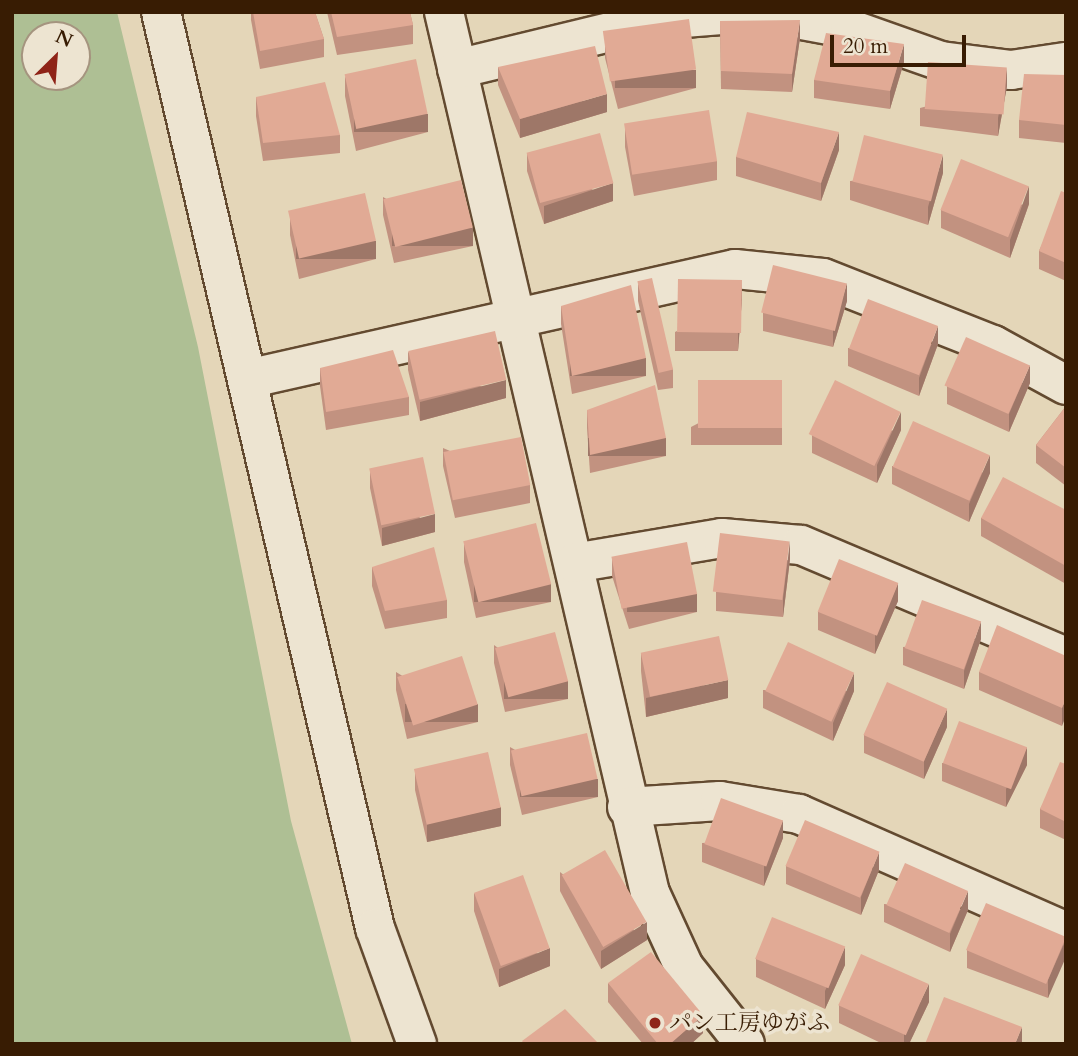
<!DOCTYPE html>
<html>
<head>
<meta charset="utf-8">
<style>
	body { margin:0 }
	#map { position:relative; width:1078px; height:1056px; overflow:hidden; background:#e4d6b8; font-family:Cardo,"Noto Serif JP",serif }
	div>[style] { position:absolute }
	.green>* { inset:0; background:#aebf94 }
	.roads { filter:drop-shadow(2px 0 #634a30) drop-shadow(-2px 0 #634a30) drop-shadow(0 2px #634a30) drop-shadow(0 -2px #634a30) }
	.street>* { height:38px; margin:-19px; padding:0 19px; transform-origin:19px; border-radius:19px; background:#ede4d1 }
	.secondary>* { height:38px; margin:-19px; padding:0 19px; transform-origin:19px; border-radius:19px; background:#ede4d1 }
	.wall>* { inset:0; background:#c29280 }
	.shaded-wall>* { inset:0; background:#9e7768; transform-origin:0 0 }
	.building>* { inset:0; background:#e1aa95; transform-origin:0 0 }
	.dots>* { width:19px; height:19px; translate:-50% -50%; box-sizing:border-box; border:4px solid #ede4d1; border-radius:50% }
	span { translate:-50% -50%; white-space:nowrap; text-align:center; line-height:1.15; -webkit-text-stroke:7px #ede4d1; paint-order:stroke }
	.poi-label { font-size:23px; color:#381c03 }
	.left { translate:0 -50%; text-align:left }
	.frame { position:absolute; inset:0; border:14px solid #381c03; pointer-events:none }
	.north { position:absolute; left:21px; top:21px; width:70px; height:70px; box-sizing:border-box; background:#ede4d1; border:2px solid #a5947f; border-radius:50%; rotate:25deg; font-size:19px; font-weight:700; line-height:28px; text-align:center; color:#381c03 }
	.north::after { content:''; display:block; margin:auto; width:24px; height:32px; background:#8f2418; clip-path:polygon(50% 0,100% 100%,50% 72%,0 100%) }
	.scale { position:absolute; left:830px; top:35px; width:136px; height:32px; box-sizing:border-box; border:4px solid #381c03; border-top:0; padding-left:9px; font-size:21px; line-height:24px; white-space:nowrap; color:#381c03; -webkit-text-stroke:5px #ede4d1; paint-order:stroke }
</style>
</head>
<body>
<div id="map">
	<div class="green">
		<div style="clip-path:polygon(evenodd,12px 12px,117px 12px,198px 347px,291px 821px,352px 1044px,12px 1044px,12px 12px,35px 35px,77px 35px,77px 77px,35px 77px,35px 35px)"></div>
	</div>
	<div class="roads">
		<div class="street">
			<div style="left:444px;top:12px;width:905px;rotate:76.84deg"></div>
			<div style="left:650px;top:893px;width:81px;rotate:65.3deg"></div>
			<div style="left:684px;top:967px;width:98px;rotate:51.6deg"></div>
			<div style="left:457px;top:69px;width:208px;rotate:-13.6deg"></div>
			<div style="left:659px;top:20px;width:100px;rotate:-4.6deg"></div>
			<div style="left:759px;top:12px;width:93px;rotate:10.6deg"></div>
			<div style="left:850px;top:29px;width:96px;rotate:19.4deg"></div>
			<div style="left:941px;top:61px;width:71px;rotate:7.3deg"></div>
			<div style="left:1011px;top:70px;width:56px;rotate:-8.3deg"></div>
			<div style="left:247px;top:379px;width:500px;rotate:-12.7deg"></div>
			<div style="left:735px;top:269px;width:88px;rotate:5.8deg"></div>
			<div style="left:823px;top:278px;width:183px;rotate:21.5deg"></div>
			<div style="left:993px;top:345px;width:83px;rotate:28.7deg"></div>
			<div style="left:574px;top:563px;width:150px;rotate:-9.6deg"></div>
			<div style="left:722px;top:538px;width:79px;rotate:5.1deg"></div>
			<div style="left:801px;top:545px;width:288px;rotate:22.9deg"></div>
			<div style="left:627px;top:807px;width:93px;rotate:-3.7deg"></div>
			<div style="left:720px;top:801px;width:80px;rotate:9.3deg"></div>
			<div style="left:799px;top:814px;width:292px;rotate:23.8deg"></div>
		</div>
		<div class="secondary">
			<div style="left:161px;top:12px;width:941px;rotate:76.85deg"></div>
			<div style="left:375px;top:928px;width:123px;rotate:70.1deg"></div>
		</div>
	</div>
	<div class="wall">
		<div style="clip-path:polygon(251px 12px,315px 12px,324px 39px,324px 57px,260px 69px,251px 20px)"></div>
		<div style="clip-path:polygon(327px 12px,410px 12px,413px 25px,413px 44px,337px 55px)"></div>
		<div style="clip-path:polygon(720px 21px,800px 38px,792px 92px,721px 89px)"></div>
		<div style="clip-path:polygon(605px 40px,696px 88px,618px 109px,605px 58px)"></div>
		<div style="clip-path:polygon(904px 62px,890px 109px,814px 98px,814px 80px)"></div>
		<div style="clip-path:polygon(498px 67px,607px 112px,520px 138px,498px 85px)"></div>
		<div style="clip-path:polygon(1066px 75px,1066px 143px,1019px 138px,1019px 120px)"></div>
		<div style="clip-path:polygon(345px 77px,428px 132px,356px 151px,345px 96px)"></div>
		<div style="clip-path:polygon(1007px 86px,998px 136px,920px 126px,920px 108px)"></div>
		<div style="clip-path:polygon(256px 97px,340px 135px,340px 153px,263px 161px,256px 116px)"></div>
		<div style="clip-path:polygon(625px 128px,717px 161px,717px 180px,634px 196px,625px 147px)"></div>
		<div style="clip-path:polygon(839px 150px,821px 201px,736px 176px,736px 157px)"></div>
		<div style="clip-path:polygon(527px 153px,613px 201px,544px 224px,527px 171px)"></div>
		<div style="clip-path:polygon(943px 173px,928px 225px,850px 200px,850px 181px)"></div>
		<div style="clip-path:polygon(1066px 193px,1066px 281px,1039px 269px,1039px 251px)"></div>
		<div style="clip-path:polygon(383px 197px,473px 246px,394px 263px,383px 215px)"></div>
		<div style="clip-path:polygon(1029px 204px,1010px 258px,941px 228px,941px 210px)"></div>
		<div style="clip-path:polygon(290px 217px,376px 259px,299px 279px,290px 235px)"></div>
		<div style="clip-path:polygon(638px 283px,673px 370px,673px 388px,658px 390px,638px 301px)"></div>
		<div style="clip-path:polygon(742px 298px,738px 351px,675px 351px,675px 332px)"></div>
		<div style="clip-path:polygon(847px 301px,833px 347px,763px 331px,763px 313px)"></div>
		<div style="clip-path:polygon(561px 306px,646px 376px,572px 394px,561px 324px)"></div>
		<div style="clip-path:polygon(938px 344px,919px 396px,848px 366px,848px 348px)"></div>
		<div style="clip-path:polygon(408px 352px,506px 398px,420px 421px,408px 370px)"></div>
		<div style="clip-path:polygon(320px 368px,409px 397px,409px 415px,326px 430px,320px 386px)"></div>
		<div style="clip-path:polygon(782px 380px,782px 445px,691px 445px,691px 427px)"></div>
		<div style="clip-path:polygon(1030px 383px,1009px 432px,947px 404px,947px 386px)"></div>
		<div style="clip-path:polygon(1066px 406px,1066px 486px,1036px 463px,1036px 445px)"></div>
		<div style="clip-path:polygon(587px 410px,666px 456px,590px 473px,587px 428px)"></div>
		<div style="clip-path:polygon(901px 430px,877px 483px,812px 453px,812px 435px)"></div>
		<div style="clip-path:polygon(443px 448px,530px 485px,530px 503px,455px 518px,443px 466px)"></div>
		<div style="clip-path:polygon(892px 466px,990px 473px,969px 522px,892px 484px)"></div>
		<div style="clip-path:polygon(370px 470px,435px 532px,382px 546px,370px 488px)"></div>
		<div style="clip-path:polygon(1066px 510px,1066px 584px,981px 536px,981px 518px)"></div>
		<div style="clip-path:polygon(464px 544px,551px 602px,476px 618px,464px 562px)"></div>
		<div style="clip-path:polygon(612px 558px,697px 612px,629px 629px,612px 576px)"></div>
		<div style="clip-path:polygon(790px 559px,783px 617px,716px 611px,716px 592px)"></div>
		<div style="clip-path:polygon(372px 567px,447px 600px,447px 618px,385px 629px,372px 586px)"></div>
		<div style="clip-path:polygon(898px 601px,875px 654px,818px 630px,818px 612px)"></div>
		<div style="clip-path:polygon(981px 639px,964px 689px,903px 665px,903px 647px)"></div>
		<div style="clip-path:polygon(494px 645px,568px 699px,505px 712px,494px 663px)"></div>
		<div style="clip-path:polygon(641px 653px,728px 698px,646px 717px,641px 671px)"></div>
		<div style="clip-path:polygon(1066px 656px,1062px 726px,979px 690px,979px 672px)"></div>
		<div style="clip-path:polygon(396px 672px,478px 722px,407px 739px,396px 690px)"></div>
		<div style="clip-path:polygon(763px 690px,854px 691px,833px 741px,763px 708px)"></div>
		<div style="clip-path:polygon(947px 727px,924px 779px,864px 753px,864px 735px)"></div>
		<div style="clip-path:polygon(510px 747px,598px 797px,522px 815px,510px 765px)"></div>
		<div style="clip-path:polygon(942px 763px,1027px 765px,1006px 807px,942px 781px)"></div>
		<div style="clip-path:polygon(1066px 764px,1066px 840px,1040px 828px,1040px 809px)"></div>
		<div style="clip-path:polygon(415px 772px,501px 826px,427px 842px,415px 790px)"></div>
		<div style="clip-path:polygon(783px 838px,764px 886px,702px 862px,702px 843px)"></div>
		<div style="clip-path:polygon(786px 866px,879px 870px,861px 915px,786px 884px)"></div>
		<div style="clip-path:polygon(560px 872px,647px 940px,601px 969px,560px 891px)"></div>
		<div style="clip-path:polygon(474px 893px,550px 966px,499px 987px,474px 911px)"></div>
		<div style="clip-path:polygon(884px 904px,968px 910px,950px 952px,884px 922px)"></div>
		<div style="clip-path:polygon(1066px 937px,1048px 998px,967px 968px,967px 950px)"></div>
		<div style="clip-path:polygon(756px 959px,845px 965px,825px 1009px,756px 977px)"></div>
		<div style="clip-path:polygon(608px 983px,703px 1033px,691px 1044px,643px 1044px,608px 1002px)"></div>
		<div style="clip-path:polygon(929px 1002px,909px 1044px,883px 1044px,839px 1023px,839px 1005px)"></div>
	</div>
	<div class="shaded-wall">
		<div style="clip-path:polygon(800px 20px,800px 38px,792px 92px,792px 74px)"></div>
		<div style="clip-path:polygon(904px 44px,904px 62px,890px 109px,890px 91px)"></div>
		<div style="clip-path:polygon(1007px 68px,1007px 86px,998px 136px,998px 118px)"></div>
		<div style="left:696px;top:70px;width:18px;height:81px;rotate:90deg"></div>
		<div style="clip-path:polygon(607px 94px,607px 112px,520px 138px,520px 119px)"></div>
		<div style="left:428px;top:114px;width:18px;height:74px;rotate:90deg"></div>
		<div style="clip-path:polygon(839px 132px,839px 150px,821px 201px,821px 183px)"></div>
		<div style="clip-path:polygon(943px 155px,943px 173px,928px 225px,928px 207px)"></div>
		<div style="clip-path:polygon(613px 183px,613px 201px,544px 224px,544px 206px)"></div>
		<div style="clip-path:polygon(1029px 186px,1029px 204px,1010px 258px,1010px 240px)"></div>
		<div style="left:473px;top:228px;width:18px;height:81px;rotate:90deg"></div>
		<div style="left:376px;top:241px;width:18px;height:80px;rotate:90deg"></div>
		<div style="clip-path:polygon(742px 280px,742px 298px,738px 351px,738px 333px)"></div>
		<div style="clip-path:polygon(847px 283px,847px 301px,833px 347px,833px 329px)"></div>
		<div style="clip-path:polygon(938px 326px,938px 344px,919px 396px,919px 378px)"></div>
		<div style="left:646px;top:358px;width:18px;height:76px;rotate:90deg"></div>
		<div style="clip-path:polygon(1030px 365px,1030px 383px,1009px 432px,1009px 414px)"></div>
		<div style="clip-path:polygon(506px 380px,506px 398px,420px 421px,420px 402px)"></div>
		<div style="clip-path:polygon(901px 412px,901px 430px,877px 483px,877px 465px)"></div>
		<div style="left:666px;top:438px;width:18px;height:78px;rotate:90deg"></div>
		<div style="clip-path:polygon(990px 455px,990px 473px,969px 522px,969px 504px)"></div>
		<div style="clip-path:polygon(435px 514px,435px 532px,382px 546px,382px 528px)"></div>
		<div style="clip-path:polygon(790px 541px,790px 559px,783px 617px,783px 598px)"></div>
		<div style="clip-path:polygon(898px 583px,898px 601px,875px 654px,875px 636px)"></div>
		<div style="left:551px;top:584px;width:18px;height:77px;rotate:90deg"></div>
		<div style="left:697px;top:594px;width:18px;height:70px;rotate:90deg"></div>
		<div style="clip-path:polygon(981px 621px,981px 639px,964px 689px,964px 671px)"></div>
		<div style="clip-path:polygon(854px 673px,854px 691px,833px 741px,833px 723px)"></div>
		<div style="clip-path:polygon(728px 680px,728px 698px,646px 717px,646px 698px)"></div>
		<div style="left:568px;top:681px;width:18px;height:64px;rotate:90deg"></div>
		<div style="clip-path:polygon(1066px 698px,1066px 716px,1062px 726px,1062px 708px)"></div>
		<div style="left:478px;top:704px;width:18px;height:73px;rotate:90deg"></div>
		<div style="clip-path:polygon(947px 709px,947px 727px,924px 779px,924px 761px)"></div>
		<div style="clip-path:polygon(1027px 747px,1027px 765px,1006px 807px,1006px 789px)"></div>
		<div style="left:598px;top:779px;width:18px;height:78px;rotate:90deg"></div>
		<div style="clip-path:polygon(501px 807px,501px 826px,427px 842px,427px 824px)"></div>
		<div style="clip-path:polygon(783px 820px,783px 838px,764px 886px,764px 867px)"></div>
		<div style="clip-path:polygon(879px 852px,879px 870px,861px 915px,861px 897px)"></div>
		<div style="clip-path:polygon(968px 891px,968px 910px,950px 952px,950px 934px)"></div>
		<div style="clip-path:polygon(647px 922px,647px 940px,601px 969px,601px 951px)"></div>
		<div style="clip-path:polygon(1066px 939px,1066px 957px,1048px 998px,1048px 980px)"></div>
		<div style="clip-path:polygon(845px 947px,845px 965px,825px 1009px,825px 991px)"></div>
		<div style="clip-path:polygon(550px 948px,550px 966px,499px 987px,499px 969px)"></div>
		<div style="clip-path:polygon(929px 984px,929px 1002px,909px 1044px,904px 1044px,904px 1035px)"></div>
		<div style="clip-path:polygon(703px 1015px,703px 1033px,691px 1044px,670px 1044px)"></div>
		<div style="clip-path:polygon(1022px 1027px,1022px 1044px,1015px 1044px)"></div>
	</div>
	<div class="building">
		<div style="clip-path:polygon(253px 12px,315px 12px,324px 39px,260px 51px)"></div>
		<div style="clip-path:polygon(331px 12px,410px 12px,413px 25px,337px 37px)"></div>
		<div style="left:689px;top:19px;width:51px;height:87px;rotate:82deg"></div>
		<div style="clip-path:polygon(800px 20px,792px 74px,721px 71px,720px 21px)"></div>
		<div style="clip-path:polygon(826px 33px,904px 44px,890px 91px,814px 80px)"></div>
		<div style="clip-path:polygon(595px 46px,607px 94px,520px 119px,498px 67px)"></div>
		<div style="left:416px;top:59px;width:56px;height:73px;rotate:78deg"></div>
		<div style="left:928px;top:62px;width:79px;height:47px;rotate:4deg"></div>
		<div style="clip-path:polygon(1024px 74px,1066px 75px,1066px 125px,1019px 120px)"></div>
		<div style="clip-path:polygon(325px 82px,340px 135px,263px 143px,256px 97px)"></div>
		<div style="left:709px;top:110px;width:52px;height:86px;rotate:81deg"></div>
		<div style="clip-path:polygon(747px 112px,839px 132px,821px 183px,736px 157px)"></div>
		<div style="left:600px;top:133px;width:52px;height:76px;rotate:75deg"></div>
		<div style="left:864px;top:135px;width:81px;height:48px;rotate:14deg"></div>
		<div style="left:961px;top:159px;width:73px;height:55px;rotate:22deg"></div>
		<div style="left:461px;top:180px;width:49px;height:80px;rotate:76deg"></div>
		<div style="clip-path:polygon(1061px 191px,1066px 193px,1066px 263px,1039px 251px)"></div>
		<div style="left:365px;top:193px;width:49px;height:79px;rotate:77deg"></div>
		<div style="left:773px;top:265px;width:76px;height:49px;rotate:14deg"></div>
		<div style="left:652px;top:278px;width:94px;height:15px;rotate:77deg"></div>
		<div style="left:678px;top:279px;width:64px;height:53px;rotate:1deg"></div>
		<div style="clip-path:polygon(631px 285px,646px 358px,572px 376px,561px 306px)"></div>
		<div style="left:868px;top:299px;width:75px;height:53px;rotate:21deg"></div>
		<div style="left:495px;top:331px;width:50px;height:89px;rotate:77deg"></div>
		<div style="left:966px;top:337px;width:70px;height:53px;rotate:24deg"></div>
		<div style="clip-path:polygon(393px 350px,409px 397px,326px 412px,320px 368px)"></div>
		<div style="left:698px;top:380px;width:84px;height:48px"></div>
		<div style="left:835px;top:380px;width:73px;height:60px;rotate:26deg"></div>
		<div style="clip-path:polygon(655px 385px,666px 438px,590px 455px,587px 410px)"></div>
		<div style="clip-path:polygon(1066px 406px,1066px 468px,1036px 445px)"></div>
		<div style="left:913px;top:421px;width:84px;height:50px;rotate:24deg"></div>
		<div style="left:521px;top:437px;width:49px;height:79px;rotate:79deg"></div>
		<div style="left:423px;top:457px;width:58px;height:55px;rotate:78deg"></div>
		<div style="clip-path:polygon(1003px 477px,1066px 510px,1066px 566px,981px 518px)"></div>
		<div style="left:536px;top:523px;width:63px;height:75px;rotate:76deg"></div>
		<div style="left:720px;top:533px;width:70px;height:59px;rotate:7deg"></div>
		<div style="left:687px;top:542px;width:53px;height:77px;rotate:79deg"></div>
		<div style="clip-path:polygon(434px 547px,447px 600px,385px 611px,372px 567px)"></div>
		<div style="left:839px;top:559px;width:64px;height:57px;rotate:22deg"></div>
		<div style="left:922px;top:600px;width:63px;height:51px;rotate:20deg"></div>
		<div style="clip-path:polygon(997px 625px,1066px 656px,1066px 698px,1062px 708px,979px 672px)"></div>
		<div style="left:555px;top:632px;width:51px;height:62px;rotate:75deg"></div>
		<div style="left:719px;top:636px;width:45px;height:80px;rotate:78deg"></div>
		<div style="left:788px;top:642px;width:73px;height:54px;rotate:25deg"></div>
		<div style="left:462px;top:656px;width:51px;height:68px;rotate:72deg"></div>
		<div style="left:887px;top:682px;width:66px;height:58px;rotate:24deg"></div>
		<div style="left:959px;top:721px;width:73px;height:45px;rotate:21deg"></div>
		<div style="left:587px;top:733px;width:47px;height:78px;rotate:77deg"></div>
		<div style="left:488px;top:752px;width:57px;height:76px;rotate:77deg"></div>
		<div style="clip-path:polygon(1060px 762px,1066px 764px,1066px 822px,1040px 809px)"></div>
		<div style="left:721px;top:798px;width:66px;height:49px;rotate:20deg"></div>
		<div style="left:805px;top:820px;width:81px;height:50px;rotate:23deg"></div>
		<div style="left:605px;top:850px;width:83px;height:50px;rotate:60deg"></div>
		<div style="left:905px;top:863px;width:69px;height:46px;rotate:24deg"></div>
		<div style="left:523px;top:875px;width:78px;height:52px;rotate:70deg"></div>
		<div style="left:986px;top:903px;width:87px;height:51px;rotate:23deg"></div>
		<div style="left:772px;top:917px;width:79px;height:45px;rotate:22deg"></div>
		<div style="clip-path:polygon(651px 952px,703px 1015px,670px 1044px,658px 1044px,608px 983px)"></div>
		<div style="left:861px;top:954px;width:74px;height:56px;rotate:24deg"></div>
		<div style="clip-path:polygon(944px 997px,1022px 1027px,1015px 1044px,925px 1044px)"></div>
		<div style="clip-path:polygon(565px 1009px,599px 1044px,524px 1044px,522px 1041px)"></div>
	</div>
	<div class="dots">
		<div style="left:655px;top:1023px;background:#8f2418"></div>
	</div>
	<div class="poi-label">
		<span class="left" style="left:669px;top:1023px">パン工房ゆがふ</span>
	</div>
	<div class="frame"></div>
	<div class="north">N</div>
	<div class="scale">20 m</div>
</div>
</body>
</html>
